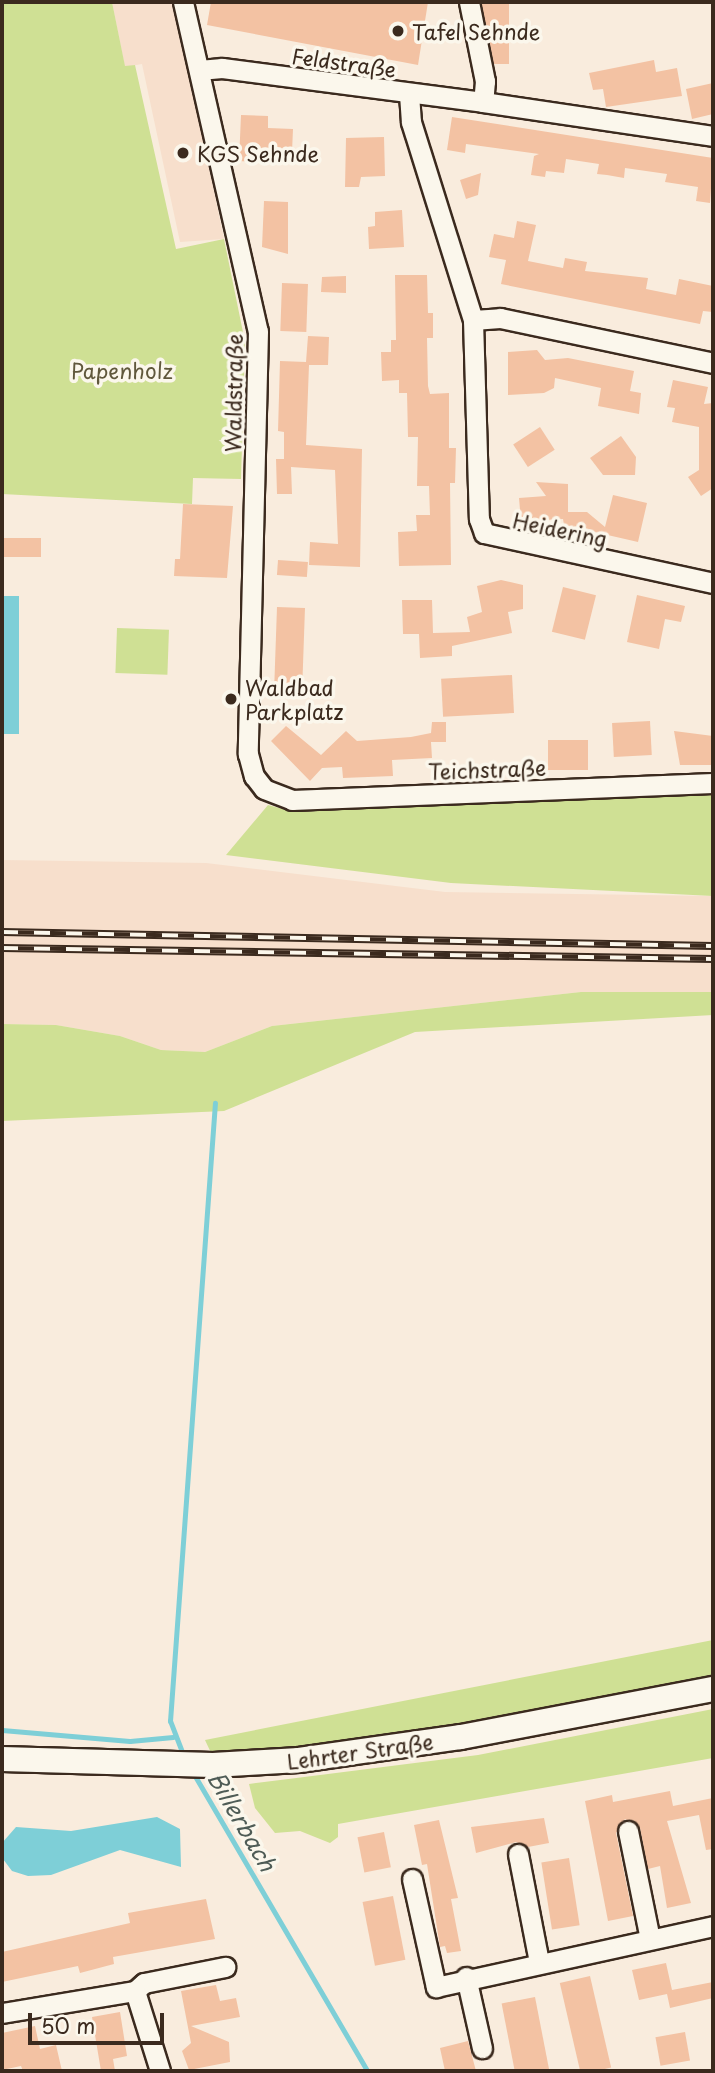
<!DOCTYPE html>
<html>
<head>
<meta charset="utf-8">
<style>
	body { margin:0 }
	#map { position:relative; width:715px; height:2073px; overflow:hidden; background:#f9ecdd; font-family:"Playpen Sans",sans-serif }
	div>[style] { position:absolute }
	.built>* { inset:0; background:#f7dfcc }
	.green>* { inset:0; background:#cfe094; transform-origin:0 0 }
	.water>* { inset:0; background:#7ecfd7; transform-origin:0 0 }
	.stream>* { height:5px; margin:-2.5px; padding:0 2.5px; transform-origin:2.5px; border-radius:2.5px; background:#7ecfd7 }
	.building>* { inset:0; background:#f3c2a3; transform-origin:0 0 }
	.roads { filter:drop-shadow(2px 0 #3b2a1e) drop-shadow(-2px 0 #3b2a1e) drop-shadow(0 2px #3b2a1e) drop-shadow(0 -2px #3b2a1e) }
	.minor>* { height:19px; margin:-9.5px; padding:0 9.5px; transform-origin:9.5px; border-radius:9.5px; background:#fbf7ec }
	.major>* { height:24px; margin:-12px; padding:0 12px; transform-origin:12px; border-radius:12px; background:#fbf7ec }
	.rail>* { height:8px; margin-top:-4px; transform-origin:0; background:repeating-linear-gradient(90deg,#fbf7ec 0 16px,#3b2a1e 0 32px); box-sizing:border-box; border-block:2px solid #3b2a1e }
	.dots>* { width:19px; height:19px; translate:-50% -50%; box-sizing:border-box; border:4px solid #fbf7ec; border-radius:50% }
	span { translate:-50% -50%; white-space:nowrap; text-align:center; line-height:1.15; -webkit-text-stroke:7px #fbf7ec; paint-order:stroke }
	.poi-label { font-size:21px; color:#3b2a1e }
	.left { translate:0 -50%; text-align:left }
	.street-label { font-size:21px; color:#3b2a1e }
	.park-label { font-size:21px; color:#60583c }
	.water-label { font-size:23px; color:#4f5c56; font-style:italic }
	.frame { position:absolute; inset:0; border:4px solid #3b2a1e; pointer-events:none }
	.scale { position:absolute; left:28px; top:2013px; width:136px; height:32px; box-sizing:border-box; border:4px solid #3b2a1e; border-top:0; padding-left:9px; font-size:21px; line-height:24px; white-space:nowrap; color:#3b2a1e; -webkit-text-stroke:5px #fbf7ec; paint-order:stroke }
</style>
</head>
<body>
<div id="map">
	<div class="built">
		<div style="clip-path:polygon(112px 2px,174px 2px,224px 239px,180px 242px,142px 64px,125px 67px)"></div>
		<div style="clip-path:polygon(2px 860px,206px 863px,445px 892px,713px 896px,713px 992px,581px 992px,272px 1026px,205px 1052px,161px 1050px,120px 1036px,56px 1025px,2px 1024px)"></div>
	</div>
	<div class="green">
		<div style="clip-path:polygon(2px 2px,112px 2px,125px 66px,135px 65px,176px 249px,224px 239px,245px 342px,241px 479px,193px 478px,192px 504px,2px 494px)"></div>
		<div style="left:117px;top:628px;width:52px;height:45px;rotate:2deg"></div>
		<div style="clip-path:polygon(713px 794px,713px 896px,451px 883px,226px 855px,268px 805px,294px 812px)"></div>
		<div style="clip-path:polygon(581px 992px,713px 992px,713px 1015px,415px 1032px,224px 1111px,2px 1121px,2px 1024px,56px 1025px,120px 1036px,161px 1050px,205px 1052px,272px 1026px)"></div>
		<div style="clip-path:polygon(713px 1640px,713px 1679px,590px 1704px,317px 1749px,212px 1755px,205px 1740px)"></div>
		<div style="clip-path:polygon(713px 1709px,713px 1758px,338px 1824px,338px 1837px,330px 1843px,300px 1831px,275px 1833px,255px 1808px,249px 1784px,478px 1755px)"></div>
	</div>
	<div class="water">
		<div style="left:2px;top:596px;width:17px;height:138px"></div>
		<div style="clip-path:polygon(157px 1817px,180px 1829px,181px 1867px,120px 1850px,51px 1875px,28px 1876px,12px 1871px,3px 1859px,2px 1843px,16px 1827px,71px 1831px)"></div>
	</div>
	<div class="stream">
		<div style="left:2px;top:1730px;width:128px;rotate:4.9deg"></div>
		<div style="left:130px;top:1741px;width:43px;rotate:-5.3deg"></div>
		<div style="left:184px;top:1757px;width:39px;rotate:-111deg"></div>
		<div style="left:170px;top:1721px;width:620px;rotate:-85.84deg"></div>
		<div style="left:192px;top:1771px;width:347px;rotate:59.7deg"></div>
	</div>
	<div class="building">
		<div style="clip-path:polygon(211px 2px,428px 2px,418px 65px,207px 25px)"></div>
		<div style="left:481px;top:2px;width:28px;height:62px"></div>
		<div style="clip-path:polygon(654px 60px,656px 72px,677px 68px,682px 96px,606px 107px,603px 89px,593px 90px,589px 73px)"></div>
		<div style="clip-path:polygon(713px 83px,713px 114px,692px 119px,686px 89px)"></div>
		<div style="clip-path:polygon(241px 115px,268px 116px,268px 128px,293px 129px,292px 152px,268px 151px,268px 163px,239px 161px)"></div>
		<div style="clip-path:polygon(452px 117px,713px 158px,710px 203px,696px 201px,698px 187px,665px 182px,667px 174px,625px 168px,624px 178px,607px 175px,597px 174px,599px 164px,566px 159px,564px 173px,546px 171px,545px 177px,531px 175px,534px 156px,539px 154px,466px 144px,465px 153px,447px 150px)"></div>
		<div style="clip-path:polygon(384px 137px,385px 176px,361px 177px,359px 187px,345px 187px,346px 138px)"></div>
		<div style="clip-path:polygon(481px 173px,478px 195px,466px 199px,460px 180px)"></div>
		<div style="clip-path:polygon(264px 201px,288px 202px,288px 254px,262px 247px)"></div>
		<div style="clip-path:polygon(402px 210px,404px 247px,369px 249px,368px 227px,375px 226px,375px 212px)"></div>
		<div style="clip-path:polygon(517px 221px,536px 225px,528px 261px,563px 268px,565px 258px,587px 262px,585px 271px,648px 278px,646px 289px,676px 295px,679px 279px,713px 286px,713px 312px,703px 311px,700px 324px,501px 284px,506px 260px,489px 257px,494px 234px,514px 238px)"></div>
		<div style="clip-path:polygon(395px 275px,427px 275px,428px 313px,433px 313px,433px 338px,427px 338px,428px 386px,430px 394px,449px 393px,449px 448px,456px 448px,455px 483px,450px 483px,451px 565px,399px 566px,398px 532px,417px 531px,416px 515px,430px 515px,429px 486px,417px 486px,418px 437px,408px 437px,407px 393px,399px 393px,399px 380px,382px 381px,381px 352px,391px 352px,391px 340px,396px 340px)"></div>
		<div style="clip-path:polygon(346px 276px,346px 293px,321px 292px,322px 277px)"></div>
		<div style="left:282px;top:283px;width:26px;height:48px;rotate:2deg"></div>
		<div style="clip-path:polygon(308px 336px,329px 337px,328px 365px,309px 365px,306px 445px,362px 449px,360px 567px,309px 565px,310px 542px,338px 544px,335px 470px,291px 467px,292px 494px,277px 494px,276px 459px,284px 459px,284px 432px,278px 431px,280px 361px,306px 362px)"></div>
		<div style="clip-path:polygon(537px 350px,545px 360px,568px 358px,634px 371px,630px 391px,641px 393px,639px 414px,598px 406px,601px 388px,555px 378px,554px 388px,544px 393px,508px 395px,508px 352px)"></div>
		<div style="clip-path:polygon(673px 380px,708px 387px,704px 404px,713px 403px,713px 488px,701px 496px,688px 477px,699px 470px,699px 427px,672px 422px,675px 408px,667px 407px)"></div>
		<div style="left:540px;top:427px;width:27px;height:32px;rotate:57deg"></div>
		<div style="clip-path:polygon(621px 436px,636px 457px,635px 475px,603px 475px,590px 458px)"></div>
		<div style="clip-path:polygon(536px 482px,568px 484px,568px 512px,587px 512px,605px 527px,613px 495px,647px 503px,638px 542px,564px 525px,563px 519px,521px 521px,519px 498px,546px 496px)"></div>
		<div style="clip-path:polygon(183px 504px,233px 506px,227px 578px,174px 576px,175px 559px,180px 559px)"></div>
		<div style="left:2px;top:538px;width:39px;height:19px"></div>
		<div style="left:278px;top:560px;width:30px;height:15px;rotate:4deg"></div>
		<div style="clip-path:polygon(501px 580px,523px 585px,523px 609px,508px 612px,512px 633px,452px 646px,452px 656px,420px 658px,419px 634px,403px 634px,402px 600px,432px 600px,433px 633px,470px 632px,467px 617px,482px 612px,477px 586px)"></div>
		<div style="left:563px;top:587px;width:34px;height:46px;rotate:14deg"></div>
		<div style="clip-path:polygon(637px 595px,685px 606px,681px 622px,665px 619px,659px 649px,627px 642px)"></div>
		<div style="left:277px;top:607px;width:28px;height:89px;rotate:2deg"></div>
		<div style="left:512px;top:675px;width:38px;height:71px;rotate:87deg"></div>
		<div style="left:650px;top:721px;width:34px;height:38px;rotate:87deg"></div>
		<div style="clip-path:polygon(432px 722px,446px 722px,446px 742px,431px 742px,432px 758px,392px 760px,393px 776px,343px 778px,342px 767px,322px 768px,310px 781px,271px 741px,286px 726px,321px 755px,346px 731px,357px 741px,411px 737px,431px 733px)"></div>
		<div style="clip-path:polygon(674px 731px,713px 736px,713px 765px,680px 765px)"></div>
		<div style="left:588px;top:740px;width:30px;height:40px;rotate:90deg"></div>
		<div style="clip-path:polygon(670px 1791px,673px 1806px,713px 1798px,713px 1849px,706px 1850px,699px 1815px,667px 1821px,691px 1903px,667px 1908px,660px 1866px,648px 1869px,640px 1828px,625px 1819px,616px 1833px,633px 1916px,608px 1921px,585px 1801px,612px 1795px,613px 1802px)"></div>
		<div style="clip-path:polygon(544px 1818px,549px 1843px,528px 1847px,516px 1842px,476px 1853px,471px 1827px)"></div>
		<div style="clip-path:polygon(439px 1820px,458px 1898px,451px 1899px,461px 1951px,447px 1953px,445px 1946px,440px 1947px,427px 1864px,422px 1865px,414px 1825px)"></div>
		<div style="left:384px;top:1832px;width:36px;height:27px;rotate:79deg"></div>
		<div style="left:569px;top:1858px;width:68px;height:28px;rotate:81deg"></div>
		<div style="left:393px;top:1896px;width:65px;height:31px;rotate:79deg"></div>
		<div style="clip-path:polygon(206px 1899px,215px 1939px,113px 1957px,114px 1964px,80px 1973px,78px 1966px,2px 1982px,2px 1952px,130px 1923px,128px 1913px)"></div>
		<div style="clip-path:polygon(666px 1963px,672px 1990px,713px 1982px,713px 1998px,670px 2008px,667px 1994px,639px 2000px,632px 1970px)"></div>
		<div style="left:590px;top:1976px;width:94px;height:31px;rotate:77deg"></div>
		<div style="clip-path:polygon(216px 1985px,220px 2001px,236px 1998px,240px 2017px,191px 2026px,229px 2042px,230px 2062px,189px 2070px,182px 2051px,191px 2043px,181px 1991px)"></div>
		<div style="left:535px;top:1997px;width:75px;height:34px;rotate:79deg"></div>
		<div style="clip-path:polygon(120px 2012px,127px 2056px,113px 2059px,115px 2071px,101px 2071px,92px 2017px)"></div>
		<div style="clip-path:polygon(35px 2026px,40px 2049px,56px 2045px,62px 2071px,23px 2071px,21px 2066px,2px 2070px,2px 2033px)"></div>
		<div style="left:685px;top:2032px;width:29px;height:30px;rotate:80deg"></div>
		<div style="clip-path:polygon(468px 2041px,476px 2071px,445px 2071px,440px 2048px)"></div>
	</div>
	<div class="roads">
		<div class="minor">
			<div style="left:183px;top:2px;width:337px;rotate:77.2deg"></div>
			<div style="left:258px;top:331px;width:423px;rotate:91.4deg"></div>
			<div style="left:248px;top:754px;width:23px;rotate:75deg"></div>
			<div style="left:254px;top:776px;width:16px;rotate:52deg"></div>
			<div style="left:264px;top:789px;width:30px;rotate:21deg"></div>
			<div style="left:292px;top:800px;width:421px;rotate:-2.3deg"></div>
			<div style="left:469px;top:2px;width:81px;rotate:78.6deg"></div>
			<div style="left:485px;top:81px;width:21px;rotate:95deg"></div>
			<div style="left:199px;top:70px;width:23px;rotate:-5deg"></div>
			<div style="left:222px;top:68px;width:263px;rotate:7.4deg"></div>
			<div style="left:483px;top:102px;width:232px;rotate:8.4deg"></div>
			<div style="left:409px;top:94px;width:28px;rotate:86deg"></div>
			<div style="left:411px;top:122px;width:207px;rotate:72.6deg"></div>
			<div style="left:473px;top:320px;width:199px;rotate:88.3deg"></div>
			<div style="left:479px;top:519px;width:15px;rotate:70deg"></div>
			<div style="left:484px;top:533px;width:234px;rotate:12.3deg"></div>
			<div style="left:473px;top:320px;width:27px;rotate:-4deg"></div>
			<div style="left:500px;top:318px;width:218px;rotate:11.9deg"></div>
			<div style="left:628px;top:1831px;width:110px;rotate:78.5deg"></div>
			<div style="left:518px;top:1854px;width:110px;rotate:79deg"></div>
			<div style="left:412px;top:1879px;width:111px;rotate:77.5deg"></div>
			<div style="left:436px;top:1987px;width:284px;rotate:-12.4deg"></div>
			<div style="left:466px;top:1977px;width:73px;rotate:77.3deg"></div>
			<div style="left:135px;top:1991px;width:12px;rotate:-42deg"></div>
			<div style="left:144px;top:1983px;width:83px;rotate:-11.2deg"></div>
			<div style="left:2px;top:2013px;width:135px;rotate:-9.4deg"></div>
			<div style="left:135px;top:1991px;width:84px;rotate:72.6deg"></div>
		</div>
		<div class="major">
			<div style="left:2px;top:1759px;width:211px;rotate:1.6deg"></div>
			<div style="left:213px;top:1765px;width:86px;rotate:-3.3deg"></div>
			<div style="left:299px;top:1760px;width:164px;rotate:-8.1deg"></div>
			<div style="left:461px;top:1737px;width:257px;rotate:-10.8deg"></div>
		</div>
	</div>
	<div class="rail">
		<div style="left:2px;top:932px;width:711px;rotate:1.13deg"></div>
		<div style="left:2px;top:948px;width:711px;rotate:0.89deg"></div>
	</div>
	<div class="dots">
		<div style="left:398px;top:31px;background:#3b2a1e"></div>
		<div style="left:183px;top:153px;background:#3b2a1e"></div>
		<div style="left:231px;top:699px;background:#3b2a1e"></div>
	</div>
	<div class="poi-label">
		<span class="left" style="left:412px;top:31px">Tafel Sehnde</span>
		<span class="left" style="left:197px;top:153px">KGS Sehnde</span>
		<span class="left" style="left:245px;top:699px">Waldbad<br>Parkplatz</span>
	</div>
	<div class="street-label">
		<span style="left:344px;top:62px;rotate:8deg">Feldstraße</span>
		<span style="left:233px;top:393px;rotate:-89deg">Waldstraße</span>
		<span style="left:560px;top:529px;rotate:12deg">Heidering</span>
		<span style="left:487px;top:769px;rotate:-2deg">Teichstraße</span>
		<span style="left:360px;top:1751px;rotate:-8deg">Lehrter Straße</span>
	</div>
	<div class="park-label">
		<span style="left:122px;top:370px">Papenholz</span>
	</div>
	<div class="water-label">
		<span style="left:242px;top:1821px;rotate:60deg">Billerbach</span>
	</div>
	<div class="frame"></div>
	<div class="scale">50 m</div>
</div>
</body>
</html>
